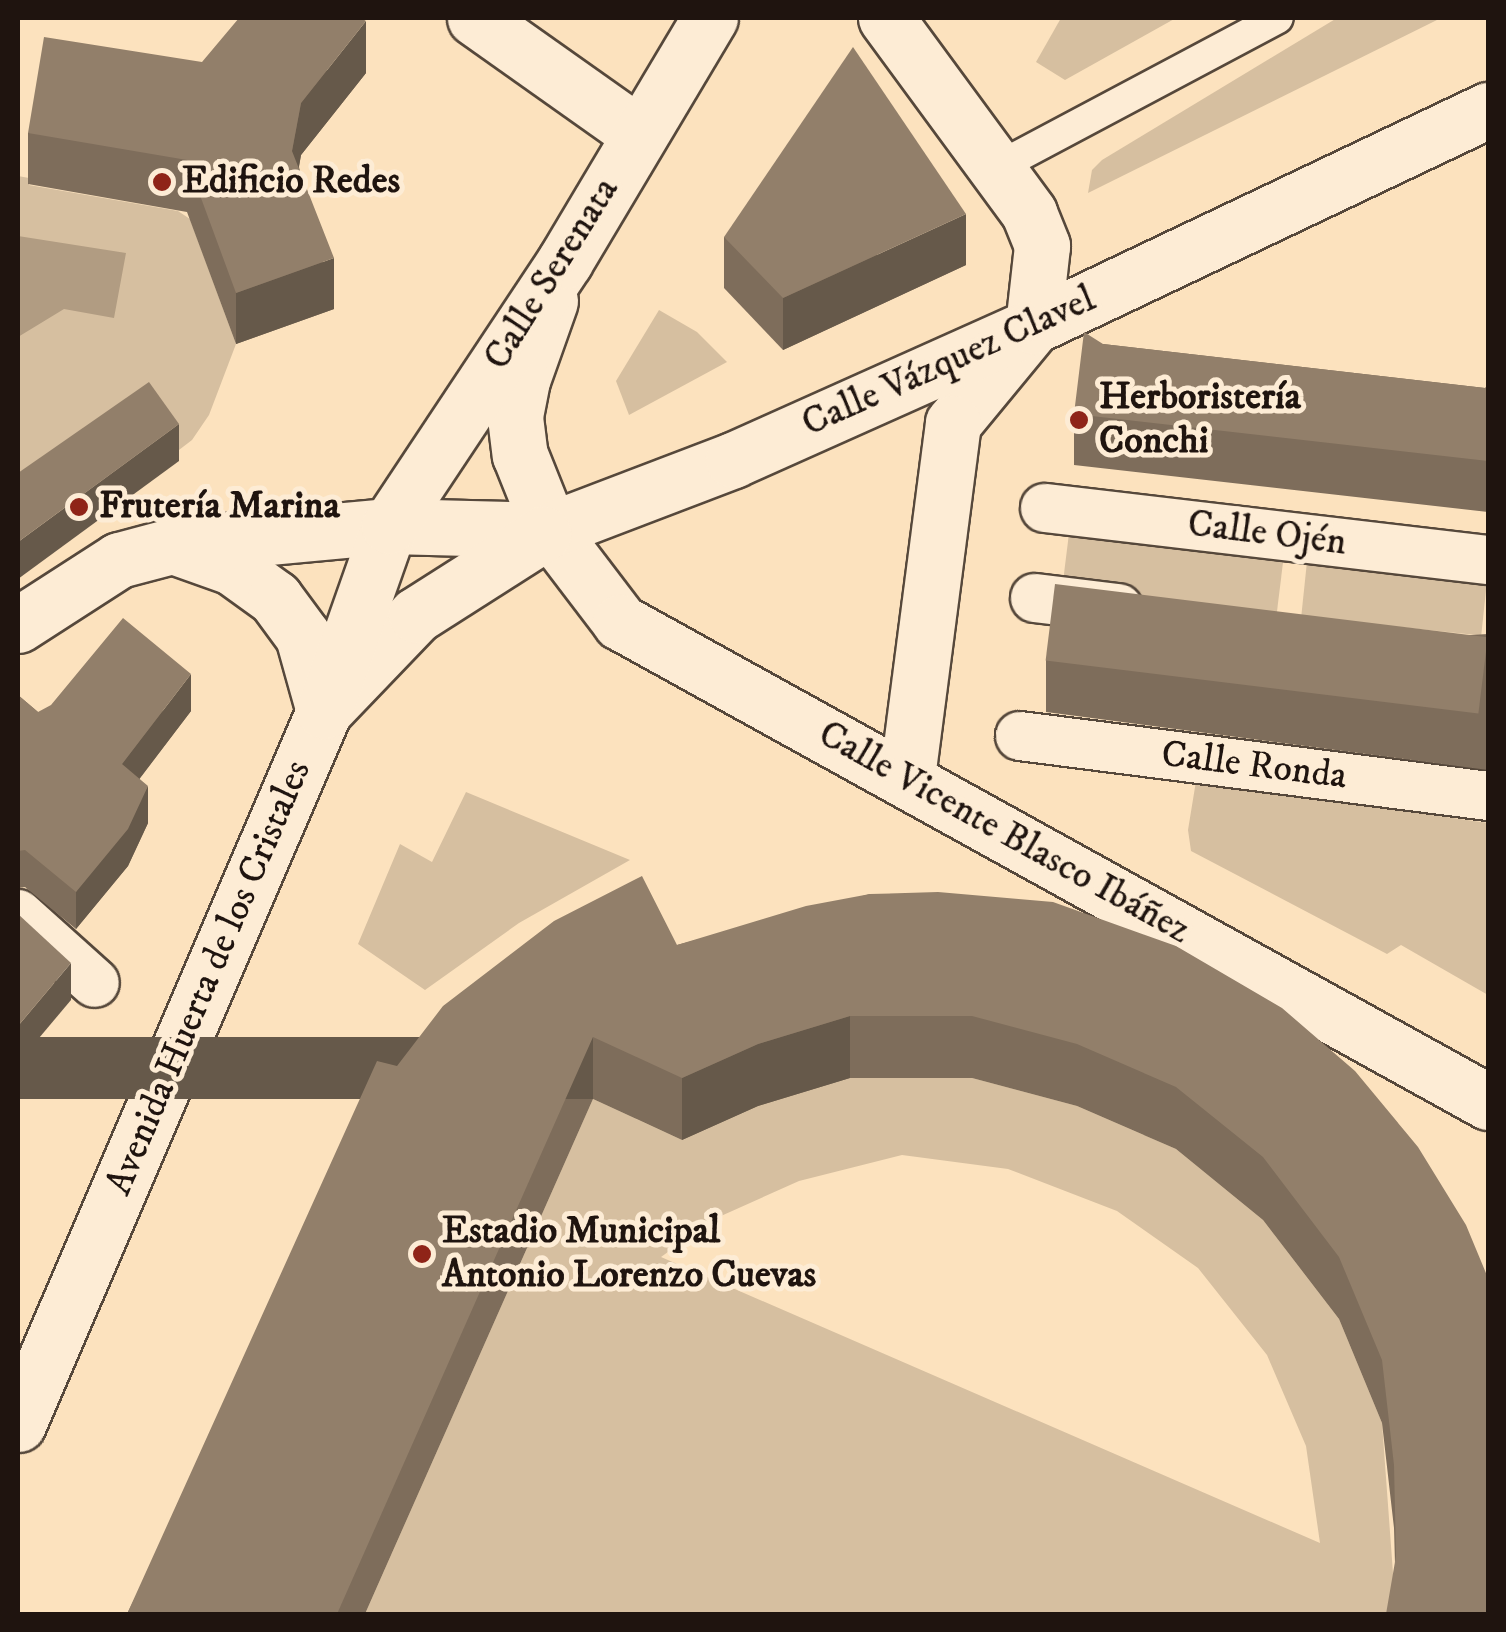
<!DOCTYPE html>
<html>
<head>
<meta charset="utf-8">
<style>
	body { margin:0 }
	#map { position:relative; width:1506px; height:1632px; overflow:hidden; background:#fce2be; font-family:"IM FELL DW Pica",serif }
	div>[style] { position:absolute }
	.green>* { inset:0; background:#d6bfa0; transform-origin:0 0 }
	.water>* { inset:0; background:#b19c82 }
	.roads { filter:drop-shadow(2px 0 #56483b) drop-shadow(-2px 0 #56483b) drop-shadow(0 2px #56483b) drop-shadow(0 -2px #56483b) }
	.service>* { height:30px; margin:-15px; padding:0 15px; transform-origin:15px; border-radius:15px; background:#fdecd5 }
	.pedestrian>* { height:48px; margin:-24px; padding:0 24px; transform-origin:24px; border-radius:24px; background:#fdecd5 }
	.minor>* { height:55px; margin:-27.5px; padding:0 27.5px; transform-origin:27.5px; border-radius:27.5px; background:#fdecd5 }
	.secondary>* { height:55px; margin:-27.5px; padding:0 27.5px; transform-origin:27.5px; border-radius:27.5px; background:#fdecd5 }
	.wall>* { inset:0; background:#7e6d5b }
	.shaded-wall>* { inset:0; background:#66594a; transform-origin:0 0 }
	.building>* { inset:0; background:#927f6a; transform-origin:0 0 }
	.dots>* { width:28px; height:28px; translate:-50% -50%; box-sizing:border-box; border:5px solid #fdecd5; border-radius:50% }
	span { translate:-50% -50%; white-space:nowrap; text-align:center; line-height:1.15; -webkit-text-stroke:10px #fdecd5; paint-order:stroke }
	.poi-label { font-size:38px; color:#1f140f; font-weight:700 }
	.left { translate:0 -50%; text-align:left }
	.street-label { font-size:38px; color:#1f140f }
	.frame { position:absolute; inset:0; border:20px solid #1f140f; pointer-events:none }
</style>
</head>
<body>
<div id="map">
	<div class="green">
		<div style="clip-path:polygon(1061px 18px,1176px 18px,1065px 80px,1036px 62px)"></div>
		<div style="clip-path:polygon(1337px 18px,1441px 18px,1088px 193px,1092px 170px,1102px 160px)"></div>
		<div style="clip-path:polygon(18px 176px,29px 178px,29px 185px,178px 211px,190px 219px,236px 344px,209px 415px,192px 440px,119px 496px,18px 510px)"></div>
		<div style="clip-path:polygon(659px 310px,697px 332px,727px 362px,629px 415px,616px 381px)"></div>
		<div style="left:1070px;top:525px;width:216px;height:62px;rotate:7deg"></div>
		<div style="left:1308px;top:552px;width:181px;height:65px;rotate:6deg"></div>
		<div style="clip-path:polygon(1196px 781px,1488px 823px,1488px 995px,1401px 945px,1387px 954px,1191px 851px,1188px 830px)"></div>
		<div style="clip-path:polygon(466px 792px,630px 860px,519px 923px,425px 990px,358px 944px,400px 844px,432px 862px)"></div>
		<div style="clip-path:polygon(evenodd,850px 1078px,972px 1078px,1077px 1106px,1176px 1149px,1263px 1220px,1339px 1319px,1382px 1423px,1396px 1614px,365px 1614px,593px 1099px,682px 1140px,758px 1106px,850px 1078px,902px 1155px,1008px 1169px,1117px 1211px,1198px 1268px,1267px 1355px,1306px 1446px,1320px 1543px,661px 1257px,712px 1220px,799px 1181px,902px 1155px)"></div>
	</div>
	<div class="water">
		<div style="clip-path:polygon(18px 236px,126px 253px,114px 318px,64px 309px,18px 337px)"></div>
	</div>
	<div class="roads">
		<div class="service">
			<div style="left:996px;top:168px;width:319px;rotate:-28deg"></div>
		</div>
		<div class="pedestrian">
			<div style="left:1045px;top:508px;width:446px;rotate:6.7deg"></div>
			<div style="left:1035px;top:598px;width:84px;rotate:6.9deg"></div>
			<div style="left:1020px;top:736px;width:472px;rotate:7.3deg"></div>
			<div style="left:18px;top:914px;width:103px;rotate:41.9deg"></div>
		</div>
		<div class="minor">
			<div style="left:475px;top:18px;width:201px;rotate:35.3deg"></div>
			<div style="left:886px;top:18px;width:242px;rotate:53.7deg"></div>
			<div style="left:1029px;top:213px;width:35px;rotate:68deg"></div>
			<div style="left:1042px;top:246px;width:81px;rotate:96.4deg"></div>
			<div style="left:1033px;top:326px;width:126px;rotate:129.5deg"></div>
			<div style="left:953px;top:423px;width:358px;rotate:97.4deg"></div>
			<div style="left:550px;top:301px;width:84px;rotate:109.5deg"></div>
			<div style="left:522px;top:380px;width:38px;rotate:101deg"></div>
			<div style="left:515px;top:417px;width:38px;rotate:83deg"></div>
			<div style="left:520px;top:455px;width:81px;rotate:68.2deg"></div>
			<div style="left:550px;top:530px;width:116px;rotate:52.7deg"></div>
			<div style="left:620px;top:622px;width:992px;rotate:28.94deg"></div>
			<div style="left:179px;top:548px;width:56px;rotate:19.7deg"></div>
			<div style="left:232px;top:567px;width:53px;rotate:35.8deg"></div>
			<div style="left:275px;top:598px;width:47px;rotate:53.6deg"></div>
			<div style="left:303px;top:636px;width:78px;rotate:74.4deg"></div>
			<div style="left:18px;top:625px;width:120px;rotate:-32.8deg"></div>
			<div style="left:119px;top:560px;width:55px;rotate:-14.8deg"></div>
			<div style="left:172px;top:546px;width:218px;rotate:-5.3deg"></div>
			<div style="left:389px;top:526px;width:161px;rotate:1.4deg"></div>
			<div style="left:550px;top:530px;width:196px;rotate:-20.9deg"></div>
			<div style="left:733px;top:460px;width:329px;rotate:-24.1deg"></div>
			<div style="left:1033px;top:326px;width:504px;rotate:-25.39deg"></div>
			<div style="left:324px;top:711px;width:133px;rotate:-46.2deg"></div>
			<div style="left:416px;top:615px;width:151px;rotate:-32.5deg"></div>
		</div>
		<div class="secondary">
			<div style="left:18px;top:1424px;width:776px;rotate:-66.77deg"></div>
			<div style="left:324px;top:711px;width:196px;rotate:-70.6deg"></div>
			<div style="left:389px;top:526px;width:318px;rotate:-56.4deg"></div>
			<div style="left:565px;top:261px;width:283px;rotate:-59.2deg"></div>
		</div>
	</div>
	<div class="wall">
		<div style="clip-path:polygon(202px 62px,366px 73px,301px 155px,299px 167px,334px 309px,236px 344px,187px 212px,28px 184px,28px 133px)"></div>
		<div style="clip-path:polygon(724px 237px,966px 265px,783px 350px,724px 288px)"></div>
		<div style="clip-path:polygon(1103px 344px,1485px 388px,1488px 386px,1488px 512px,1074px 465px,1074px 414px)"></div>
		<div style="clip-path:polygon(1488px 634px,1488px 770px,1046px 712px,1046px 660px)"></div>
		<div style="clip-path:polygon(18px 695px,38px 712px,191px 711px,139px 779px,148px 823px,128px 866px,76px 929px,25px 887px,18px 888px)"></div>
		<div style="clip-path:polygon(870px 894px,1488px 1278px,1395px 1564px,1394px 1528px,1382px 1423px,1339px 1319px,1263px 1220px,1176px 1149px,1077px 1106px,972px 1078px,850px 1078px,758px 1106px,682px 1140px,593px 1099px,365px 1614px,127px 1614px,397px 1066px,677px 945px)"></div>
	</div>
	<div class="shaded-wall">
		<div style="clip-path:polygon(366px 21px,366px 73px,301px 155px,292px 203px,292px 151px,301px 103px)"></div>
		<div style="clip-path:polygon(966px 214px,966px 265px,783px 350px,783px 298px)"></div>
		<div style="clip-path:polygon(334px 258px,334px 309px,236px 344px,236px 293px)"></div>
		<div style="clip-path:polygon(179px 424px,179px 461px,18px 579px,18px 542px)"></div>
		<div style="clip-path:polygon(191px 674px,191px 711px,122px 802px,122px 764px)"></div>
		<div style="clip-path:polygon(148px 786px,148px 823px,128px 866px,76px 929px,76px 892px)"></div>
		<div style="clip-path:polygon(71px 963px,71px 1000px,18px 1063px,18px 1026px)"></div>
		<div style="clip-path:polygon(850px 1016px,850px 1078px,758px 1106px,682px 1140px,682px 1078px,758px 1044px)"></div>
		<div style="left:593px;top:1037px;width:62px;height:631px;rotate:90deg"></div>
	</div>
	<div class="building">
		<div style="clip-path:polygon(239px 18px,361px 18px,366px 21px,301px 103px,292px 151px,334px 258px,236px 293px,187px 160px,28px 133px,44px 37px,202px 62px)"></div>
		<div style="clip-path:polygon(853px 47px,966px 214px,783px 298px,724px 237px)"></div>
		<div style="clip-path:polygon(1084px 332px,1103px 344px,1485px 388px,1488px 386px,1488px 461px,1074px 414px)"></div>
		<div style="clip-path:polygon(149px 382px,179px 424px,18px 542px,18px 473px)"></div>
		<div style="left:1055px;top:584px;width:436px;height:77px;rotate:7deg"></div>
		<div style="clip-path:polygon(123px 618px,191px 674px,122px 764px,148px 786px,128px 829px,76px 892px,25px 850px,18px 851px,18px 695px,38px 712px,51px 705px)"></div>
		<div style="clip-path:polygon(642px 876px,677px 945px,806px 906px,870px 894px,938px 892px,1053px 902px,1176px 946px,1282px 1008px,1355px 1071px,1418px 1147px,1466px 1225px,1488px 1278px,1488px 1614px,1386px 1614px,1396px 1556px,1394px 1465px,1382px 1360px,1339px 1257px,1263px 1157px,1176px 1087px,1077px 1044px,972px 1016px,850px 1016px,758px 1044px,682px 1078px,593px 1037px,337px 1614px,127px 1614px,377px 1061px,397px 1066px,443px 1006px,554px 921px)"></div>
		<div style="clip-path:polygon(18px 914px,71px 963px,18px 1026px)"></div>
	</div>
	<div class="dots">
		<div style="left:162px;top:182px;background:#8f2418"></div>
		<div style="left:1079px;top:420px;background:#8f2418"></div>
		<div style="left:79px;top:507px;background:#8f2418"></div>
		<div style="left:422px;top:1254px;background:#8f2418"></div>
	</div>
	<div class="poi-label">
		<span class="left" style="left:182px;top:182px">Edificio Redes</span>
		<span class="left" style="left:1099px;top:420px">Herboristería<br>Conchi</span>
		<span class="left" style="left:99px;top:507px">Frutería Marina</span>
		<span class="left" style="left:442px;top:1254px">Estadio Municipal<br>Antonio Lorenzo Cuevas</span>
	</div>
	<div class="street-label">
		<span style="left:552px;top:274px;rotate:-58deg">Calle Serenata</span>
		<span style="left:949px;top:362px;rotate:-24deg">Calle Vázquez Clavel</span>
		<span style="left:1267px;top:534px;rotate:7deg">Calle Ojén</span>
		<span style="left:1254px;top:766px;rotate:7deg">Calle Ronda</span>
		<span style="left:1004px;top:833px;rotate:29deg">Calle Vicente Blasco Ibáñez</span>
		<span style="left:209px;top:978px;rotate:-67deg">Avenida Huerta de los Cristales</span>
	</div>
	<div class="frame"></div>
</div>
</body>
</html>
